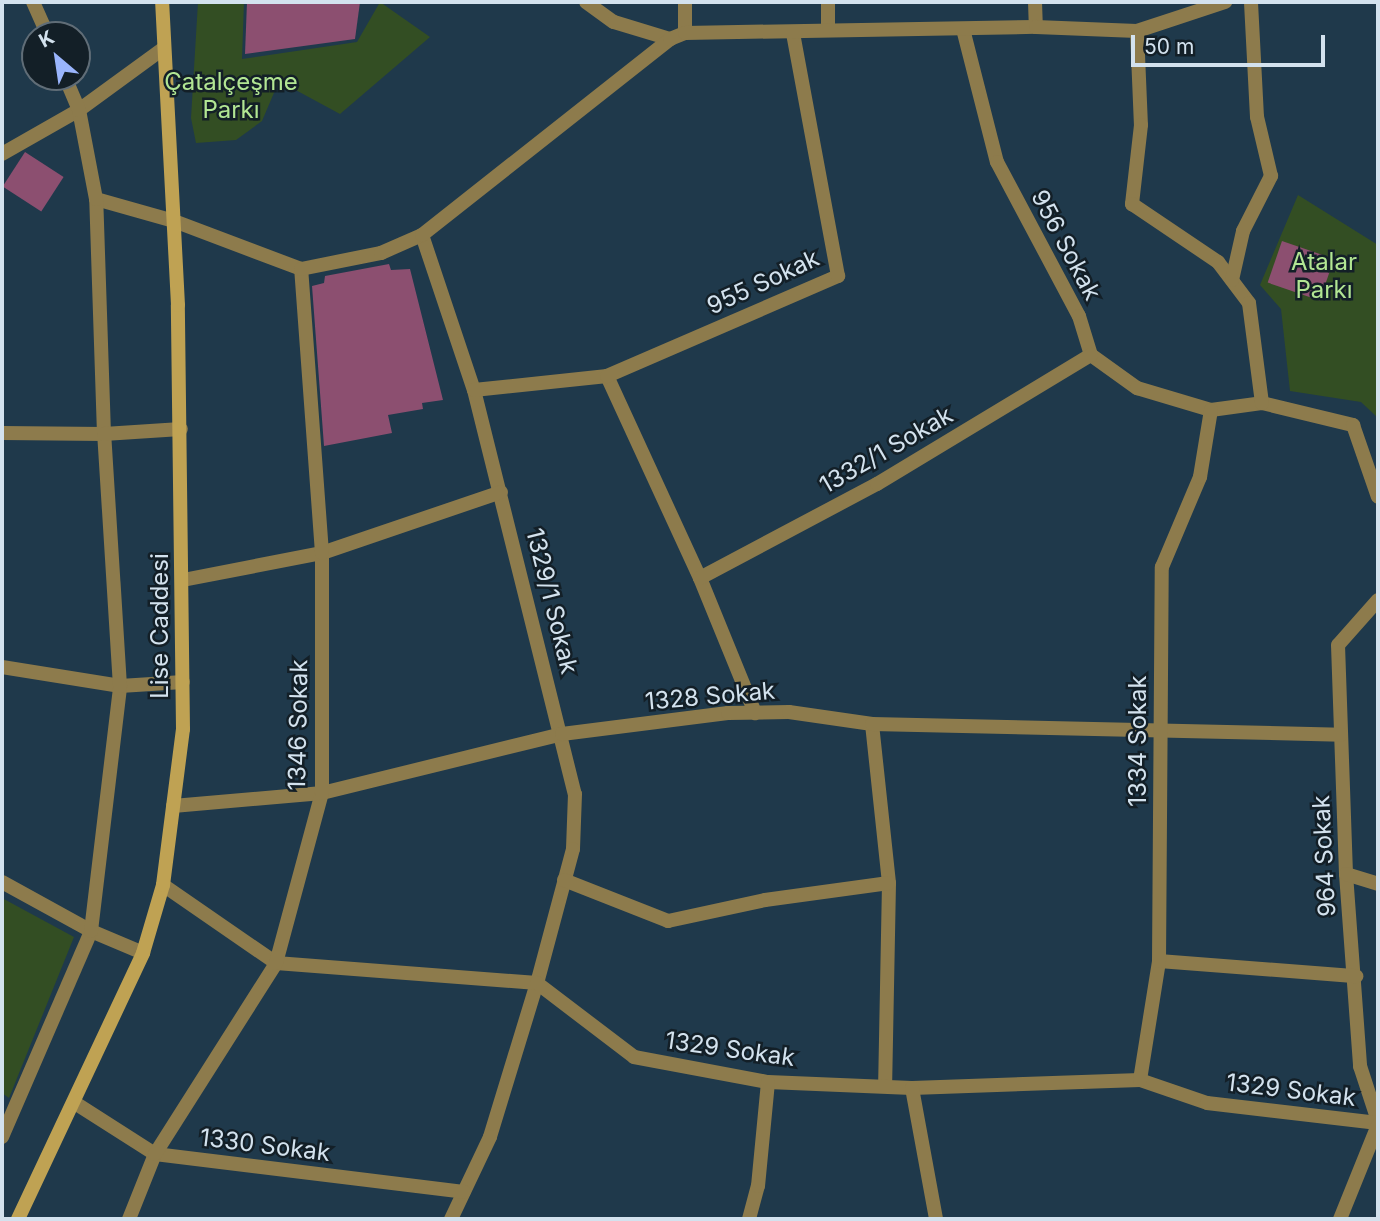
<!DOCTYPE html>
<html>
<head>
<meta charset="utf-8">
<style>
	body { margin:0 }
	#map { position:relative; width:1380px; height:1221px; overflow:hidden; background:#1f394b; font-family:Inter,sans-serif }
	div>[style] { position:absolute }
	.green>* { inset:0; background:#334e23 }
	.building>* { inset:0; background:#8c4f70; transform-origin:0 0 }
	.pedestrian>* { height:14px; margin:-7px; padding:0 7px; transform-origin:7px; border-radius:7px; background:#8d7b4c }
	.minor>* { height:14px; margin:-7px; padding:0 7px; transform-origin:7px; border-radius:7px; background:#8d7b4c }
	.secondary>* { height:14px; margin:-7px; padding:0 7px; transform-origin:7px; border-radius:7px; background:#bfa253 }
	span { translate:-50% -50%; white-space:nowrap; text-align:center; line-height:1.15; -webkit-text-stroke:5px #131f27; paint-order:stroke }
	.park-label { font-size:24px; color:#b2e693 }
	.street-label { font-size:24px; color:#d3e2ee }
	.frame { position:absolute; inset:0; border:4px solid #d3e2ee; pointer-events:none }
	.north { position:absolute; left:21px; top:21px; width:70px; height:70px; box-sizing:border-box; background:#131f27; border:2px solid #606d77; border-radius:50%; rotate:331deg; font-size:19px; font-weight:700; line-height:28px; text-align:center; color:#d3e2ee }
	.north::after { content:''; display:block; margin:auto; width:24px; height:32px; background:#9ab5fd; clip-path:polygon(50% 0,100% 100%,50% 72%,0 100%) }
	.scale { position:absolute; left:1131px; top:35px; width:194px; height:32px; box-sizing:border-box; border:4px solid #d3e2ee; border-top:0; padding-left:9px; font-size:21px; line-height:24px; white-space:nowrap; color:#d3e2ee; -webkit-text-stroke:5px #131f27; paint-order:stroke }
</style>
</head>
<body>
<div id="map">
	<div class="green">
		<div style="clip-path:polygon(198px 2px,244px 2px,242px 59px,357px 42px,380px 2px,430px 37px,340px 114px,279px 81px,262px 121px,236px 140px,196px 143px,191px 118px)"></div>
		<div style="clip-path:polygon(1298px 195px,1378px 245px,1378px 418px,1361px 402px,1290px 391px,1281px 309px,1260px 285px)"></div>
		<div style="clip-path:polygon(2px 898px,74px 937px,9px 1098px,2px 1093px)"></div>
	</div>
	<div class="building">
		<div style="clip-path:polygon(247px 2px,360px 2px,355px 39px,245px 54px)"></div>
		<div style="left:25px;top:152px;width:46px;height:41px;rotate:33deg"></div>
		<div style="left:1282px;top:241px;width:55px;height:44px;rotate:19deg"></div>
		<div style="clip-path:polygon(389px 264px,391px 270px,410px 269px,443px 400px,422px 403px,423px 409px,388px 415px,392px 433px,324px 446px,312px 286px,324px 283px,325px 276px)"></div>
	</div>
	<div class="pedestrian">
		<div style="left:33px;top:2px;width:36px;rotate:66deg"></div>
		<div style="left:2px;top:154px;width:89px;rotate:-29.7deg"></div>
		<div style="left:79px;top:110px;width:105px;rotate:-36.1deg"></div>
		<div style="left:96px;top:199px;width:81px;rotate:15.8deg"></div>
		<div style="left:174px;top:221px;width:136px;rotate:20.7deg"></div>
		<div style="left:2px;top:667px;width:120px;rotate:9.1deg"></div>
		<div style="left:120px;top:686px;width:63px;rotate:-3.6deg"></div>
		<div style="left:173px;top:806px;width:150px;rotate:-5deg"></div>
		<div style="left:2px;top:882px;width:102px;rotate:28.8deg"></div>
		<div style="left:91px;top:931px;width:56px;rotate:22.9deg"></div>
		<div style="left:163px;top:885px;width:137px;rotate:34.6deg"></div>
		<div style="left:75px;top:1103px;width:95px;rotate:32.5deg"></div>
		<div style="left:2px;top:1137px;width:224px;rotate:-66.6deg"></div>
		<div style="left:91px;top:931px;width:247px;rotate:-83.2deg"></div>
		<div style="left:120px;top:686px;width:253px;rotate:-93.6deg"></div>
		<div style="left:104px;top:434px;width:235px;rotate:-91.9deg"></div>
		<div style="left:96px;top:199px;width:91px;rotate:-100.8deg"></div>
		<div style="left:79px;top:110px;width:36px;rotate:-113deg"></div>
	</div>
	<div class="minor">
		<div style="left:586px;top:2px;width:34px;rotate:36deg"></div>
		<div style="left:614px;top:22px;width:59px;rotate:16.9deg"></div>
		<div style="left:828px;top:2px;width:28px;rotate:90deg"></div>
		<div style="left:1035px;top:2px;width:25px;rotate:88deg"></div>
		<div style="left:963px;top:29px;width:137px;rotate:75.7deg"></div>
		<div style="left:997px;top:162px;width:174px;rotate:62deg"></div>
		<div style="left:1079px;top:316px;width:41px;rotate:72.9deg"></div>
		<div style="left:1091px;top:355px;width:57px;rotate:35.7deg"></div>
		<div style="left:1137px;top:388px;width:77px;rotate:16.6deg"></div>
		<div style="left:1211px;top:410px;width:51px;rotate:-7.8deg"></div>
		<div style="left:1262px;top:403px;width:94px;rotate:13.6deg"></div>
		<div style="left:1353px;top:425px;width:76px;rotate:70.9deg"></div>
		<div style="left:1137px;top:31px;width:94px;rotate:87.6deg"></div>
		<div style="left:1141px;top:125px;width:80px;rotate:96.5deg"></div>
		<div style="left:1132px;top:204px;width:104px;rotate:34deg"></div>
		<div style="left:1218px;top:262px;width:51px;rotate:52.9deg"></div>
		<div style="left:1249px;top:303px;width:101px;rotate:82.6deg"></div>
		<div style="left:685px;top:33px;width:31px;rotate:-90deg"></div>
		<div style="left:422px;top:235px;width:163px;rotate:71.5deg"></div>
		<div style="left:474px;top:390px;width:416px;rotate:76deg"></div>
		<div style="left:575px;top:794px;width:55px;rotate:92.1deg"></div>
		<div style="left:573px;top:849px;width:139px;rotate:105deg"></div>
		<div style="left:537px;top:983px;width:161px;rotate:107deg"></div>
		<div style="left:490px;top:1137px;width:91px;rotate:115.4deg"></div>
		<div style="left:1232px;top:280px;width:50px;rotate:-77.3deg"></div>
		<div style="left:1243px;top:231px;width:62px;rotate:-63deg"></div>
		<div style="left:1271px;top:176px;width:61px;rotate:-103.3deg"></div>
		<div style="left:1257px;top:117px;width:115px;rotate:-93deg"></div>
		<div style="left:607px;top:376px;width:222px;rotate:65.3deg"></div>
		<div style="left:700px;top:578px;width:146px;rotate:67.8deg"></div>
		<div style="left:474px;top:390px;width:134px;rotate:-6deg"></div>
		<div style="left:607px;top:376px;width:252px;rotate:-23.4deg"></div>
		<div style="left:838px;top:276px;width:247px;rotate:-100.5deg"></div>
		<div style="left:2px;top:433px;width:102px;rotate:0.6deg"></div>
		<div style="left:104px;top:434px;width:77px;rotate:-3.7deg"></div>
		<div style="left:700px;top:578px;width:200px;rotate:-28deg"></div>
		<div style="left:877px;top:484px;width:250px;rotate:-31.1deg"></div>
		<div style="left:183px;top:580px;width:142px;rotate:-11deg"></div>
		<div style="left:322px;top:553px;width:189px;rotate:-18.8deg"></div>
		<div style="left:1378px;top:600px;width:60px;rotate:131.6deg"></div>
		<div style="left:1338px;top:645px;width:229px;rotate:88deg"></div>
		<div style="left:1346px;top:874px;width:193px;rotate:85.8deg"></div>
		<div style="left:1360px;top:1066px;width:58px;rotate:71.9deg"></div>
		<div style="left:872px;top:724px;width:160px;rotate:83.9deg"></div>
		<div style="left:889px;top:883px;width:202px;rotate:91.1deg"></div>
		<div style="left:322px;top:793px;width:247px;rotate:-13.8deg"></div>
		<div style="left:562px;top:734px;width:167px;rotate:-7.2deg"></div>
		<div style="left:728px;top:713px;width:61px;rotate:-0.9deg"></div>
		<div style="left:789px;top:712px;width:84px;rotate:8.2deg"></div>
		<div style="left:872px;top:724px;width:469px;rotate:1.3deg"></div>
		<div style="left:1346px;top:874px;width:34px;rotate:17deg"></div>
		<div style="left:564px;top:880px;width:112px;rotate:21.5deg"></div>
		<div style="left:668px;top:921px;width:99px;rotate:-12.2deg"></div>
		<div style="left:765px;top:900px;width:125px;rotate:-7.8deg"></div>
		<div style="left:1159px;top:961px;width:198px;rotate:4.4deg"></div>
		<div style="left:276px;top:963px;width:262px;rotate:4.4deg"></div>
		<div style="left:537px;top:983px;width:122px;rotate:37.3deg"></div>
		<div style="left:634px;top:1057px;width:136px;rotate:10.6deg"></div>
		<div style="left:768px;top:1082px;width:144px;rotate:2.4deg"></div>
		<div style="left:912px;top:1088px;width:228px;rotate:-2deg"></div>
		<div style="left:1140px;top:1080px;width:71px;rotate:18.9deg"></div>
		<div style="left:1207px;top:1103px;width:172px;rotate:6.7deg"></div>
		<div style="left:1140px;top:1080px;width:121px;rotate:-80.9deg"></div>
		<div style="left:1159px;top:961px;width:394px;rotate:-89.6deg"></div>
		<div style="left:1162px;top:567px;width:98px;rotate:-67.1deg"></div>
		<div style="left:1200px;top:477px;width:68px;rotate:-80.7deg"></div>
		<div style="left:912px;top:1088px;width:133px;rotate:79.6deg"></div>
		<div style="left:155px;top:1154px;width:311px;rotate:7deg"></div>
		<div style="left:129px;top:1219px;width:70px;rotate:-68.2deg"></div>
		<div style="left:155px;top:1154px;width:226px;rotate:-57.6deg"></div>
		<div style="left:276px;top:963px;width:176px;rotate:-74.9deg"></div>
		<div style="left:322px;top:793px;width:240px;rotate:-90deg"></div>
		<div style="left:322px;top:553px;width:285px;rotate:-94.2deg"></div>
		<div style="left:301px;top:269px;width:82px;rotate:-11.3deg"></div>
		<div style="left:381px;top:253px;width:45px;rotate:-23.7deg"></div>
		<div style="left:422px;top:235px;width:316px;rotate:-38.3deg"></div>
		<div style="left:670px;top:39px;width:16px;rotate:-22deg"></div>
		<div style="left:685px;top:33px;width:351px;rotate:-1deg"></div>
		<div style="left:1036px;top:27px;width:101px;rotate:2.3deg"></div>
		<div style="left:1137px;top:31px;width:93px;rotate:-18.2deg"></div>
		<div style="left:749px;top:1219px;width:34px;rotate:-75deg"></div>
		<div style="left:758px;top:1186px;width:104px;rotate:-84.5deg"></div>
		<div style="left:1340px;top:1219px;width:101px;rotate:-68deg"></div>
	</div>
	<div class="secondary">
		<div style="left:18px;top:1219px;width:294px;rotate:-64.8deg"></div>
		<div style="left:143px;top:953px;width:71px;rotate:-73.6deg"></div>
		<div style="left:163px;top:885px;width:157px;rotate:-82.7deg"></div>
		<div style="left:183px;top:729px;width:424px;rotate:-90.7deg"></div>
		<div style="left:178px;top:305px;width:303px;rotate:-93deg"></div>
	</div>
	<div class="park-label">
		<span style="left:231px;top:96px">Çatalçeşme<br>Parkı</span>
		<span style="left:1324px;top:276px">Atalar<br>Parkı</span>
	</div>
	<div class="street-label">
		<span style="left:1066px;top:245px;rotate:62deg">956 Sokak</span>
		<span style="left:763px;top:282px;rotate:-25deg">955 Sokak</span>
		<span style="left:886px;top:450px;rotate:-30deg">1332/1 Sokak</span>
		<span style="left:552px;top:601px;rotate:76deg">1329/1 Sokak</span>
		<span style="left:160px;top:626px;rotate:-90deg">Lise Caddesi</span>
		<span style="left:710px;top:696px;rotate:-5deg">1328 Sokak</span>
		<span style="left:298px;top:725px;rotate:-89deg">1346 Sokak</span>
		<span style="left:1138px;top:741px;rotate:-90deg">1334 Sokak</span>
		<span style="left:1324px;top:856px;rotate:-93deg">964 Sokak</span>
		<span style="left:730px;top:1049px;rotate:8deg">1329 Sokak</span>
		<span style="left:1291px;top:1090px;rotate:7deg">1329 Sokak</span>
		<span style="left:265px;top:1145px;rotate:7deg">1330 Sokak</span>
	</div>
	<div class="frame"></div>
	<div class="north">K</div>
	<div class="scale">50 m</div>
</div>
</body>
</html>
